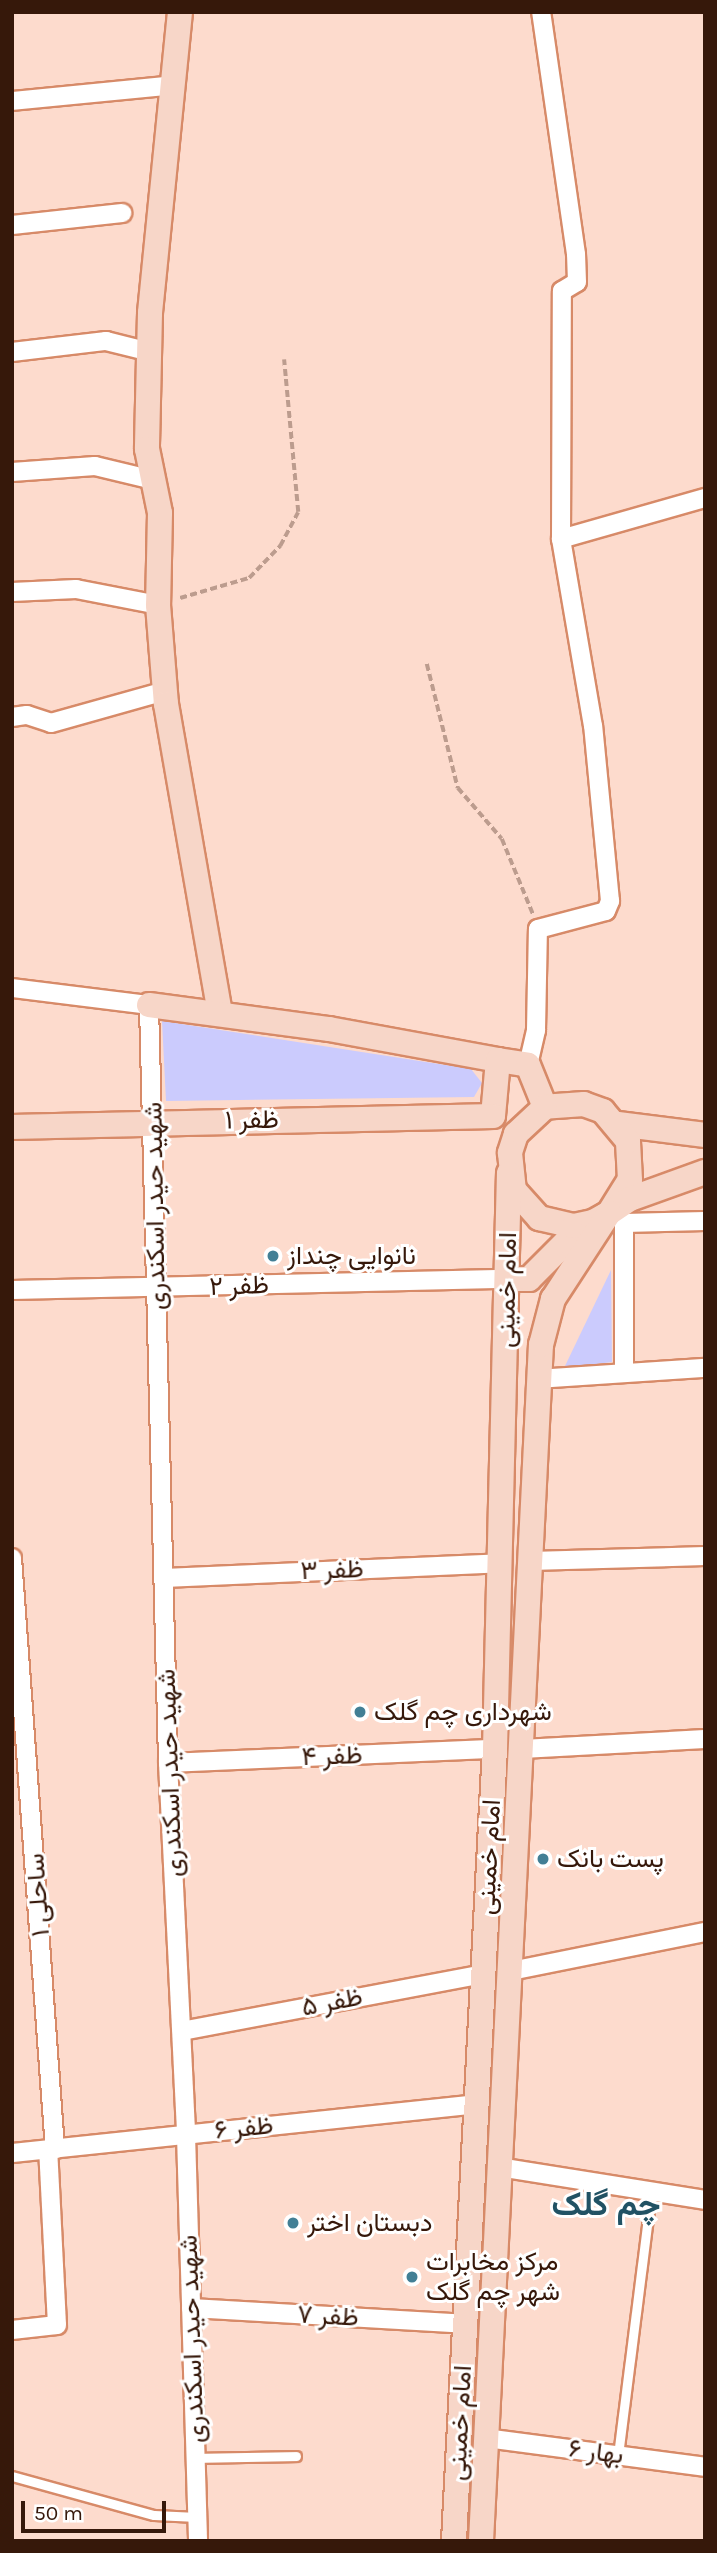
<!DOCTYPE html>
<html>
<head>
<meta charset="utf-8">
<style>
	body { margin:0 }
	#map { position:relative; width:717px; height:2553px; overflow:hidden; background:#fddbcd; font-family:Karla,Vazirmatn,sans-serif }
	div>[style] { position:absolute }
	.green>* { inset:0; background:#cbcbfd }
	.path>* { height:3.5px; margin-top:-1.75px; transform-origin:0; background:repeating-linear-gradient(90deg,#bc9c8e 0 7px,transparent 0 10.5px) }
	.roads { filter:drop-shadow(2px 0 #d78a68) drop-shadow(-2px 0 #d78a68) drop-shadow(0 2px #d78a68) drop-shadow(0 -2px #d78a68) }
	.lane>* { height:9px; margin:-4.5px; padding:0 4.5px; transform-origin:4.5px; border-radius:4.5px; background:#fff }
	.street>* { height:18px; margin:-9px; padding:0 9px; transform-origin:9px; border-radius:9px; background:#fff }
	.secondary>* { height:24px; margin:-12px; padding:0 12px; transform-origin:12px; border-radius:12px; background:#f7d6c8 }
	.dots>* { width:19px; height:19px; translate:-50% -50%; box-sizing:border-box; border:4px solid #fff; border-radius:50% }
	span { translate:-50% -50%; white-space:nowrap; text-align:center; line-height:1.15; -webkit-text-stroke:6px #fff; paint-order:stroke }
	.street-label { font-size:26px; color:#36180a }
	.poi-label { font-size:26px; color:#36180a }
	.left { translate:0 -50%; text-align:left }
	.district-label { font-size:33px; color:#215264; font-weight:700 }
	.frame { position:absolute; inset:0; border:14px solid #36180a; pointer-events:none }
	.scale { position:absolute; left:21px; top:2501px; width:145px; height:32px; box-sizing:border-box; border:4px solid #36180a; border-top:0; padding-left:9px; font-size:21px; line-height:24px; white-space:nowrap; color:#36180a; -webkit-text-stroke:5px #fff; paint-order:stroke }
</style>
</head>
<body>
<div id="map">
	<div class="green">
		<div style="clip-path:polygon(162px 1021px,471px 1069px,482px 1083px,474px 1097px,166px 1101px)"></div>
		<div style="clip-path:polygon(611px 1270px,612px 1362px,567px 1368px,565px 1366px)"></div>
	</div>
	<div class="path">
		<div style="left:180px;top:598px;width:72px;rotate:-16.2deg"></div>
		<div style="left:249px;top:578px;width:45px;rotate:-45.9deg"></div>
		<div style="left:280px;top:546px;width:38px;rotate:-62deg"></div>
		<div style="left:298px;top:512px;width:153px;rotate:-95.3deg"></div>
		<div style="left:427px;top:664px;width:128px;rotate:76deg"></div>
		<div style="left:458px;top:788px;width:67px;rotate:49.2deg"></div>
		<div style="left:502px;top:839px;width:81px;rotate:67.5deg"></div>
	</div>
	<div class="roads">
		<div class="lane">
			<div style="left:618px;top:2455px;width:265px;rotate:-82.8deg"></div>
			<div style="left:196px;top:2458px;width:100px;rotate:-1.1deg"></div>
			<div style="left:12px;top:2476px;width:147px;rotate:15.4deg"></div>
			<div style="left:154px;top:2515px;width:43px;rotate:2.7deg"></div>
		</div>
		<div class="street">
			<div style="left:12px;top:101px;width:163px;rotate:-5.6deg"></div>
			<div style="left:12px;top:225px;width:111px;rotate:-6.2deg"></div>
			<div style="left:12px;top:352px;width:95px;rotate:-6.7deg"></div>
			<div style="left:106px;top:341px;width:45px;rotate:14deg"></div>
			<div style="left:12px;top:472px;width:83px;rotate:-4.1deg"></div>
			<div style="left:95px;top:466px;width:60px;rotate:13.6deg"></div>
			<div style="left:561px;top:539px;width:150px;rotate:-15.9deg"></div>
			<div style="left:12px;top:592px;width:64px;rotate:-2.7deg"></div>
			<div style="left:76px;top:589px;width:84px;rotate:11deg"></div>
			<div style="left:12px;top:717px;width:15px;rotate:-8deg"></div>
			<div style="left:27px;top:715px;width:25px;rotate:18deg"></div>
			<div style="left:51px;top:723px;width:118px;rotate:-15.7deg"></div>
			<div style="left:12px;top:988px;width:138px;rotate:7.1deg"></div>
			<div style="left:149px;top:1005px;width:758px;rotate:88.56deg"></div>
			<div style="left:168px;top:1763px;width:372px;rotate:87.2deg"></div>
			<div style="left:186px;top:2135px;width:406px;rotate:88.3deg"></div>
			<div style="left:528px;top:1065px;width:36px;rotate:-77deg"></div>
			<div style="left:536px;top:1030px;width:101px;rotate:-88.9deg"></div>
			<div style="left:538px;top:929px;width:70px;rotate:-14.8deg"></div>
			<div style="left:606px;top:911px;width:11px;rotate:-68deg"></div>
			<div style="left:610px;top:901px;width:176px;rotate:-95.5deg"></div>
			<div style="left:593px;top:726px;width:190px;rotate:-99.7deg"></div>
			<div style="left:561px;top:539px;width:248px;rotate:-89.8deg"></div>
			<div style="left:562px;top:291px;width:17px;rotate:-31deg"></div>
			<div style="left:577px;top:282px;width:28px;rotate:-92deg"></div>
			<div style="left:576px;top:254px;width:245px;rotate:-98.2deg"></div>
			<div style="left:12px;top:1290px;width:496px;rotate:-1.3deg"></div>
			<div style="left:624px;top:1373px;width:150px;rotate:-90deg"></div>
			<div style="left:624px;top:1223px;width:81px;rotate:-1.4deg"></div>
			<div style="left:538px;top:1379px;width:167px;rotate:-3.8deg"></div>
			<div style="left:12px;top:1558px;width:593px;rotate:85.84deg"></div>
			<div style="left:530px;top:1561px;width:175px;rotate:-1.6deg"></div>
			<div style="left:164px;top:1578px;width:337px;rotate:-2.5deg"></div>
			<div style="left:522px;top:1749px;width:183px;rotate:-3.1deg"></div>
			<div style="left:168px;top:1763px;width:327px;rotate:-2.5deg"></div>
			<div style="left:511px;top:1971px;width:198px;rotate:-11.4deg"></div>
			<div style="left:182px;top:2031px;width:306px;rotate:-10.7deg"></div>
			<div style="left:12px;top:2153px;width:467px;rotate:-6deg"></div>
			<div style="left:499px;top:2167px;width:209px;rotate:9.1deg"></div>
			<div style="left:191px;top:2308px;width:274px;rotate:3.3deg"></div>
			<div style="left:12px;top:2330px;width:45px;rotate:-6.3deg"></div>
			<div style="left:57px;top:2325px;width:175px;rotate:-92.9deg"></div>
			<div style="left:486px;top:2438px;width:221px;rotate:7.5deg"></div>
		</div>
		<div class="secondary">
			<div style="left:180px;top:12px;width:302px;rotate:95.7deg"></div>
			<div style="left:150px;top:313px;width:136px;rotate:91.3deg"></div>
			<div style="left:147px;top:449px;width:65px;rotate:78.5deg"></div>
			<div style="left:160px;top:513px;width:92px;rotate:91.2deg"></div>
			<div style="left:158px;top:605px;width:99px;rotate:85.4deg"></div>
			<div style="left:166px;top:704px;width:314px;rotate:80.1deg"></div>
			<div style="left:149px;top:1005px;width:182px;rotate:7.6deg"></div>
			<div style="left:329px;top:1029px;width:172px;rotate:10.4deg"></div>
			<div style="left:498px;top:1060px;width:56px;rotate:95.1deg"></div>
			<div style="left:498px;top:1060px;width:30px;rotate:9deg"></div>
			<div style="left:528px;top:1065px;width:45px;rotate:68deg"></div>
			<div style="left:618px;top:1124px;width:88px;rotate:7.2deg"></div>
			<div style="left:12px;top:1127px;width:481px;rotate:-1.3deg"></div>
			<div style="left:508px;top:1279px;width:21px"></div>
			<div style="left:529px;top:1279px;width:54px;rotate:-45deg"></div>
			<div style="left:567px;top:1241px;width:50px;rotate:-33.7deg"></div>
			<div style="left:609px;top:1213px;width:39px;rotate:-58deg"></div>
			<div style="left:630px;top:1180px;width:39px;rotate:-93deg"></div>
			<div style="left:628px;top:1141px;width:39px;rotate:-130deg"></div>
			<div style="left:603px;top:1111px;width:20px;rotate:-160deg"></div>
			<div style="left:584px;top:1104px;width:39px;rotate:176deg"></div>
			<div style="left:545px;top:1107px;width:40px;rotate:137deg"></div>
			<div style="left:516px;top:1134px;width:20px;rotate:108deg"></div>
			<div style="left:510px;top:1153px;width:37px;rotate:84deg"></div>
			<div style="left:514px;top:1190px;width:38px;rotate:48deg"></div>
			<div style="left:539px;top:1218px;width:36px;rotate:13deg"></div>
			<div style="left:574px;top:1226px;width:19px;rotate:-12deg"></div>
			<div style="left:593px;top:1222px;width:18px;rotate:-29deg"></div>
			<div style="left:609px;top:1213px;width:25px;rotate:-34deg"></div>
			<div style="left:630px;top:1199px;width:80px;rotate:-19.8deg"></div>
			<div style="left:454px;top:2541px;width:793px;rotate:-87.04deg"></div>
			<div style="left:495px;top:1749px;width:576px;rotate:-88.61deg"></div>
			<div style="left:481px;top:2541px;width:1198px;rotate:-87.13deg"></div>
			<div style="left:541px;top:1345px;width:48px;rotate:-75.4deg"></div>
			<div style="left:553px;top:1299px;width:103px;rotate:-56.9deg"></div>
		</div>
	</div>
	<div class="dots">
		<div style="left:273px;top:1256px;background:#427f95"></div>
		<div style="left:360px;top:1712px;background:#427f95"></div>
		<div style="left:543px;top:1859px;background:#427f95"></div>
		<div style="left:293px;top:2223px;background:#427f95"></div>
		<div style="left:412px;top:2277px;background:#427f95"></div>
	</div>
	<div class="street-label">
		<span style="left:252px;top:1120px;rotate:-1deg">ظفر ۱</span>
		<span style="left:155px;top:1206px;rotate:-91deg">شهید حیدر اسکندری</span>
		<span style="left:239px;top:1286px;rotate:-2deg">ظفر ۲</span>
		<span style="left:507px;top:1290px;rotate:-89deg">امام خمینی</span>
		<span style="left:332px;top:1570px;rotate:-2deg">ظفر ۳</span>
		<span style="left:332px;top:1756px;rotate:-2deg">ظفر ۴</span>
		<span style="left:170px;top:1773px;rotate:-92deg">شهید حیدر اسکندری</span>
		<span style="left:489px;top:1857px;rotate:-87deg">امام خمینی</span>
		<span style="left:38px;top:1895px;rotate:-94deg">ساحلی ۱</span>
		<span style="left:332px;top:2002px;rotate:-11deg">ظفر ۵</span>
		<span style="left:244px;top:2128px;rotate:-6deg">ظفر ۶</span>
		<span style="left:328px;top:2316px;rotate:3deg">ظفر ۷</span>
		<span style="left:192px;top:2339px;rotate:-92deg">شهید حیدر اسکندری</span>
		<span style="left:460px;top:2423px;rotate:-87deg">امام خمینی</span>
		<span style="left:596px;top:2452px;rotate:7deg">بهار ۶</span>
	</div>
	<div class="poi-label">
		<span class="left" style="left:287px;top:1256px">نانوایی چنداز</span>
		<span class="left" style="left:374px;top:1712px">شهرداری چم گلک</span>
		<span class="left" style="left:557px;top:1859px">پست بانک</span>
		<span class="left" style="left:307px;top:2223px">دبستان اختر</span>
		<span class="left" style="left:426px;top:2277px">مرکز مخابرات<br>شهر چم گلک</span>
	</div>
	<div class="district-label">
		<span style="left:606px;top:2205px">چم گلک</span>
	</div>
	<div class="frame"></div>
	<div class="scale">50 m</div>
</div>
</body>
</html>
